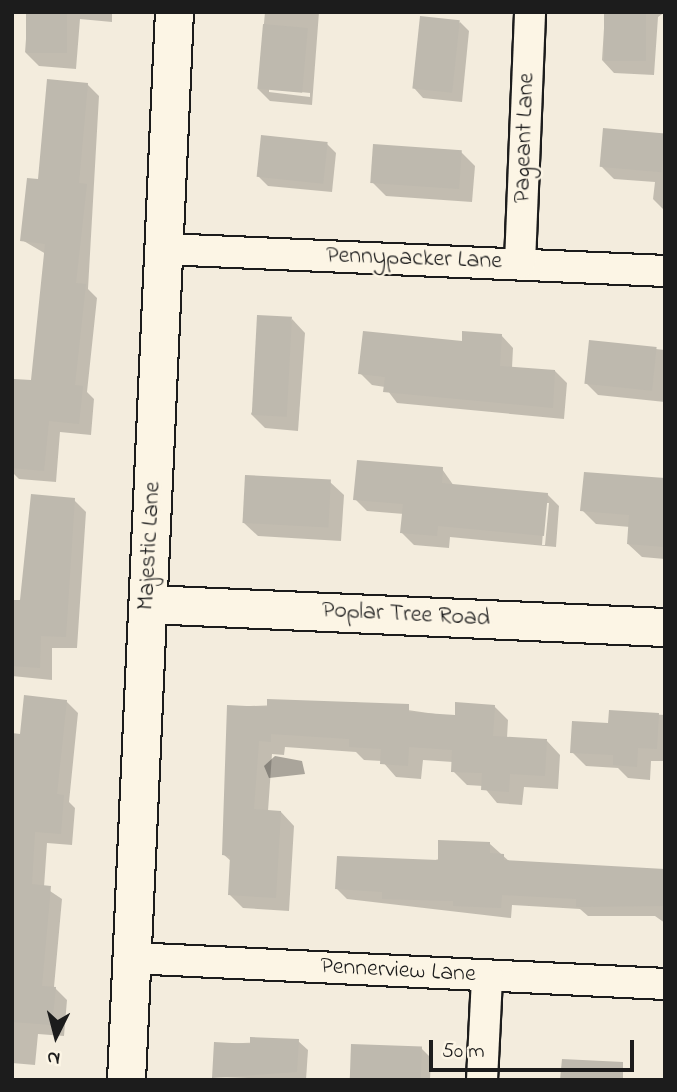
<!DOCTYPE html>
<html>
<head>
<meta charset="utf-8">
<style>
	body { margin:0 }
	#map { position:relative; width:677px; height:1092px; overflow:hidden; background:#f3ecdd; font-family:"Indie Flower",sans-serif }
	div>[style] { position:absolute }
	.water>* { inset:0; background:#aaa59b }
	.shadow>* { inset:0; background:#0003 }
	.building>* { inset:0; background:#beb9ae; transform-origin:0 0 }
	.roads { filter:drop-shadow(2px 0 #1c1c1c) drop-shadow(-2px 0 #1c1c1c) drop-shadow(0 2px #1c1c1c) drop-shadow(0 -2px #1c1c1c) }
	.minor>* { height:30px; margin:-15px; padding:0 15px; transform-origin:15px; border-radius:15px; background:#fcf5e5 }
	.tertiary>* { height:37px; margin:-18.5px; padding:0 18.5px; transform-origin:18.5px; border-radius:18.5px; background:#fcf5e5 }
	span { translate:-50% -50%; white-space:nowrap; text-align:center; line-height:1.15; -webkit-text-stroke:5px #fcf5e5; paint-order:stroke }
	.street-label { font-size:24px; color:#1c1c1c }
	.frame { position:absolute; inset:0; border:14px solid #1c1c1c; pointer-events:none }
	.north { position:absolute; left:21px; top:1001px; width:70px; height:70px; -webkit-text-stroke:5px #fcf5e5; paint-order:stroke; rotate:186deg; font-size:19px; font-weight:700; line-height:28px; text-align:center; color:#1c1c1c }
	.north::after { content:''; display:block; margin:auto; width:24px; height:32px; background:#1c1c1c; clip-path:polygon(50% 0,100% 100%,50% 72%,0 100%) }
	.scale { position:absolute; left:429px; top:1040px; width:205px; height:32px; box-sizing:border-box; border:4px solid #1c1c1c; border-top:0; padding-left:9px; font-size:21px; line-height:24px; white-space:nowrap; color:#1c1c1c; -webkit-text-stroke:5px #fcf5e5; paint-order:stroke }
</style>
</head>
<body>
<div id="map">
	<div class="water">
		<div style="clip-path:polygon(275px 756px,302px 761px,305px 774px,269px 778px,264px 766px)"></div>
	</div>
	<div class="shadow">
		<div style="clip-path:polygon(28px 12px,112px 12px,112px 22px,80px 19px,76px 69px,39px 66px,25px 52px)"></div>
		<div style="clip-path:polygon(evenodd,265px 12px,319px 12px,312px 105px,270px 101px,258px 89px,265px 12px,269px 89px,310px 93px,310px 97px,269px 92px,269px 89px)"></div>
		<div style="clip-path:polygon(605px 12px,665px 12px,658px 17px,654px 75px,614px 73px,602px 60px)"></div>
		<div style="clip-path:polygon(460px 22px,469px 31px,462px 102px,423px 98px,414px 88px)"></div>
		<div style="clip-path:polygon(87px 84px,99px 96px,88px 289px,97px 298px,87px 392px,94px 399px,91px 435px,60px 432px,56px 482px,19px 479px,12px 472px,12px 411px,32px 382px,46px 254px,22px 240px,39px 181px)"></div>
		<div style="clip-path:polygon(665px 134px,665px 211px,653px 199px,655px 182px,614px 179px,602px 167px)"></div>
		<div style="clip-path:polygon(327px 144px,336px 153px,332px 192px,268px 186px,258px 176px)"></div>
		<div style="clip-path:polygon(461px 152px,475px 166px,472px 202px,386px 196px,372px 182px)"></div>
		<div style="clip-path:polygon(292px 319px,305px 333px,298px 431px,265px 428px,251px 414px)"></div>
		<div style="clip-path:polygon(501px 335px,513px 348px,512px 368px,555px 371px,567px 383px,564px 419px,397px 403px,385px 387px,372px 385px,360px 373px)"></div>
		<div style="clip-path:polygon(591px 342px,665px 350px,665px 402px,598px 395px,586px 383px)"></div>
		<div style="clip-path:polygon(evenodd,442px 469px,454px 486px,547px 494px,559px 506px,556px 547px,450px 537px,449px 548px,414px 545px,402px 533px,404px 514px,367px 511px,355px 499px,442px 469px,545px 503px,549px 503px,545px 545px,542px 545px,545px 503px)"></div>
		<div style="clip-path:polygon(665px 480px,665px 559px,642px 557px,628px 544px,630px 527px,596px 524px,582px 510px)"></div>
		<div style="clip-path:polygon(330px 482px,344px 495px,341px 541px,258px 536px,244px 523px)"></div>
		<div style="clip-path:polygon(74px 500px,86px 512px,77px 648px,52px 648px,52px 680px,12px 676px,12px 602px,22px 602px)"></div>
		<div style="clip-path:polygon(66px 701px,78px 713px,69px 802px,75px 808px,72px 845px,47px 843px,44px 887px,62px 899px,54px 987px,67px 1000px,64px 1036px,38px 1034px,35px 1065px,12px 1063px,12px 734px,22px 736px)"></div>
		<div style="clip-path:polygon(352px 702px,456px 717px,494px 706px,508px 720px,507px 738px,547px 741px,560px 755px,558px 789px,524px 787px,522px 805px,497px 803px,483px 786px,467px 785px,453px 771px,453px 762px,423px 760px,421px 779px,396px 777px,382px 761px,364px 760px,356px 752px,285px 747px,284px 755px,272px 754px,268px 811px,281px 812px,294px 826px,289px 911px,243px 908px,229px 894px,232px 862px,223px 854px,228px 707px)"></div>
		<div style="clip-path:polygon(611px 712px,665px 715px,665px 761px,651px 761px,650px 780px,628px 778px,618px 768px,586px 766px,572px 752px,610px 724px)"></div>
		<div style="clip-path:polygon(490px 844px,510px 862px,665px 870px,665px 923px,655px 916px,588px 916px,580px 909px,512px 905px,511px 918px,347px 899px,337px 889px)"></div>
		<div style="clip-path:polygon(298px 1041px,308px 1050px,306px 1080px,214px 1077px,216px 1044px)"></div>
		<div style="clip-path:polygon(421px 1048px,431px 1058px,430px 1080px,352px 1080px)"></div>
	</div>
	<div class="building">
		<div style="left:26px;top:12px;width:41px;height:41px"></div>
		<div style="left:604px;top:12px;width:42px;height:49px"></div>
		<div style="left:420px;top:16px;width:40px;height:73px;rotate:6deg"></div>
		<div style="left:263px;top:24px;width:45px;height:65px;rotate:5deg"></div>
		<div style="clip-path:polygon(47px 79px,88px 83px,79px 183px,87px 184px,76px 283px,86px 284px,75px 385px,83px 386px,79px 424px,49px 421px,44px 471px,12px 468px,12px 393px,14px 379px,31px 380px,45px 244px,20px 241px,27px 178px,38px 179px)"></div>
		<div style="left:603px;top:128px;width:62px;height:39px;rotate:5deg"></div>
		<div style="left:261px;top:135px;width:67px;height:42px;rotate:6deg"></div>
		<div style="left:373px;top:144px;width:89px;height:39px;rotate:4deg"></div>
		<div style="left:257px;top:315px;width:35px;height:100px;rotate:3deg"></div>
		<div style="clip-path:polygon(363px 331px,462px 341px,462px 331px,502px 334px,500px 366px,555px 370px,553px 408px,383px 392px,385px 377px,358px 374px)"></div>
		<div style="left:589px;top:340px;width:68px;height:44px;rotate:6deg"></div>
		<div style="clip-path:polygon(357px 460px,443px 467px,442px 483px,548px 493px,544px 536px,438px 526px,437px 536px,400px 533px,403px 504px,353px 500px)"></div>
		<div style="clip-path:polygon(584px 472px,665px 478px,665px 547px,627px 544px,629px 515px,580px 511px)"></div>
		<div style="left:245px;top:475px;width:86px;height:48px;rotate:3deg"></div>
		<div style="clip-path:polygon(31px 494px,75px 498px,66px 637px,41px 636px,40px 668px,12px 666px,12px 600px,20px 600px)"></div>
		<div style="clip-path:polygon(24px 695px,67px 700px,57px 794px,64px 795px,61px 834px,35px 832px,32px 884px,51px 886px,42px 986px,56px 987px,52px 1025px,12px 1022px,12px 733px,20px 734px)"></div>
		<div style="clip-path:polygon(267px 699px,409px 704px,409px 712px,455px 715px,455px 702px,495px 705px,493px 736px,547px 739px,545px 776px,510px 774px,509px 792px,481px 790px,482px 773px,451px 772px,452px 750px,409px 747px,408px 766px,380px 764px,381px 749px,349px 747px,349px 739px,271px 734px,271px 742px,259px 741px,254px 809px,281px 811px,276px 898px,228px 895px,230px 856px,222px 855px,227px 705px,267px 707px)"></div>
		<div style="clip-path:polygon(609px 710px,659px 713px,657px 749px,638px 748px,637px 767px,613px 765px,613px 755px,570px 753px,572px 721px,608px 723px)"></div>
		<div style="clip-path:polygon(438px 840px,490px 842px,490px 853px,504px 854px,504px 860px,665px 869px,665px 906px,576px 907px,576px 899px,502px 895px,501px 908px,453px 906px,453px 901px,382px 899px,382px 892px,335px 889px,337px 856px,438px 860px)"></div>
		<div style="clip-path:polygon(250px 1037px,299px 1039px,297px 1072px,212px 1078px,214px 1042px,250px 1044px)"></div>
		<div style="left:351px;top:1044px;width:71px;height:36px;rotate:2deg"></div>
		<div style="clip-path:polygon(562px 1059px,623px 1062px,623px 1080px,560px 1080px)"></div>
	</div>
	<div class="roads">
		<div class="minor">
			<div style="left:164px;top:249px;width:501px;rotate:2.51deg"></div>
			<div style="left:520px;top:263px;width:251px;rotate:-87.7deg"></div>
			<div style="left:132px;top:958px;width:534px;rotate:2.79deg"></div>
			<div style="left:482px;top:1080px;width:104px;rotate:-87.2deg"></div>
		</div>
		<div class="tertiary">
			<div style="left:148px;top:604px;width:518px;rotate:2.55deg"></div>
			<div style="left:126px;top:1080px;width:1069px;rotate:-87.43deg"></div>
		</div>
	</div>
	<div class="street-label">
		<span style="left:525px;top:138px;rotate:-88deg">Pageant Lane</span>
		<span style="left:414px;top:259px;rotate:2deg">Pennypacker Lane</span>
		<span style="left:150px;top:546px;rotate:-87deg">Majestic Lane</span>
		<span style="left:406px;top:615px;rotate:3deg">Poplar Tree Road</span>
		<span style="left:398px;top:971px;rotate:3deg">Pennerview Lane</span>
	</div>
	<div class="frame"></div>
	<div class="north">N</div>
	<div class="scale">50 m</div>
</div>
</body>
</html>
